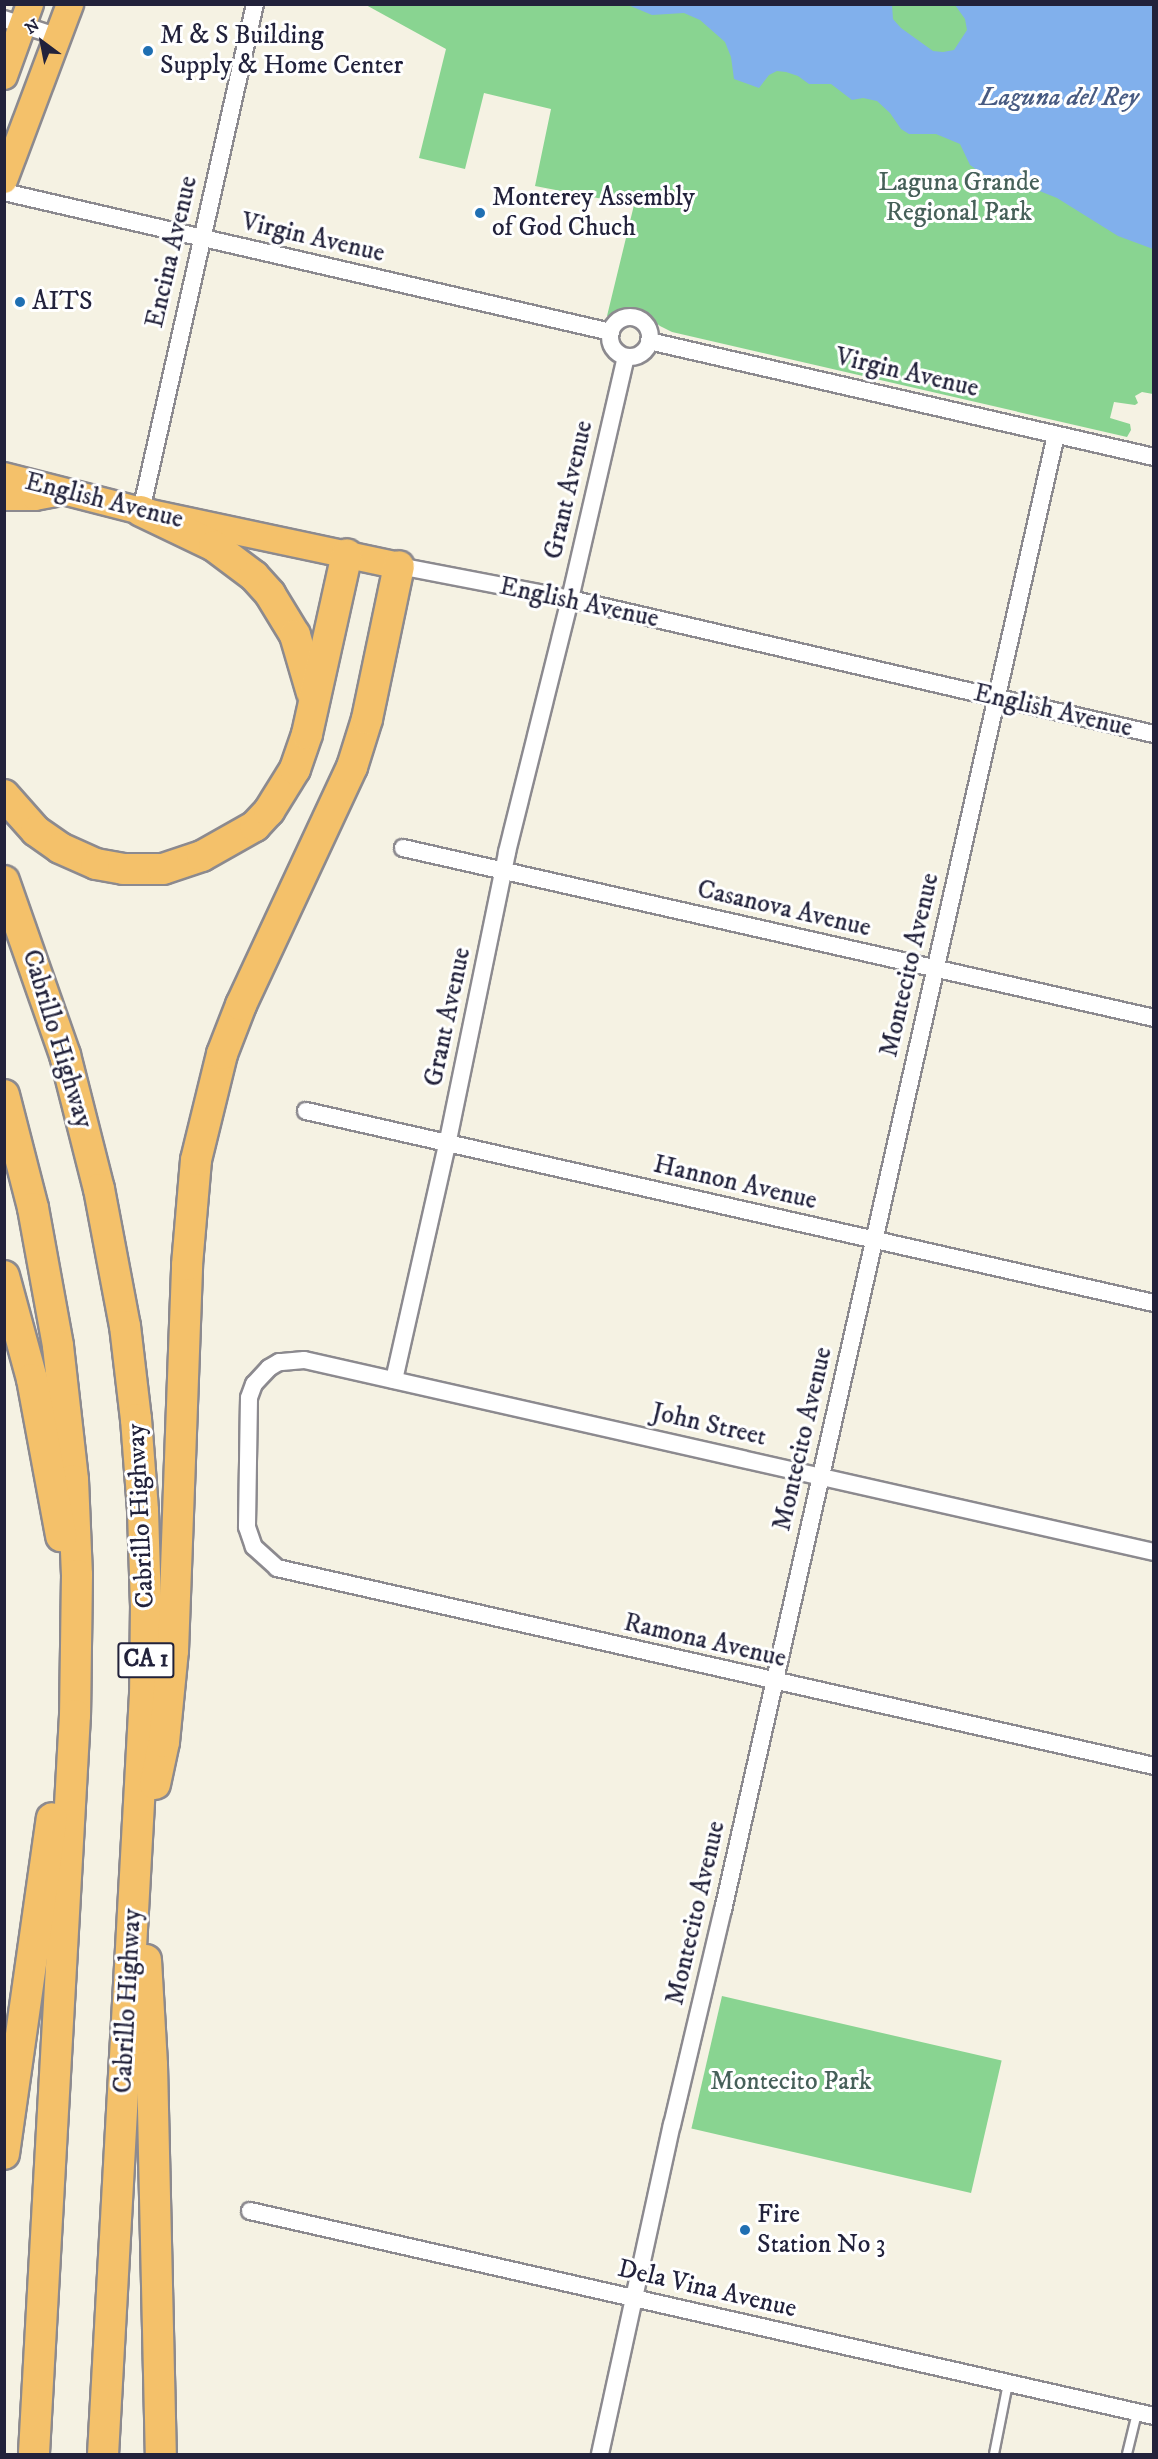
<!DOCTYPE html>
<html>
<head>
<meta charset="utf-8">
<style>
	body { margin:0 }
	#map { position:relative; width:1158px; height:2459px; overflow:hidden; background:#f5f2e3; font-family:"IM FELL DW Pica",serif }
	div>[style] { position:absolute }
	.green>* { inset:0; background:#89d491; transform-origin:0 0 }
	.water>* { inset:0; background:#81b0ec }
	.roads { filter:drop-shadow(2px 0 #8c8a8f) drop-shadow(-2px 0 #8c8a8f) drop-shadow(0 2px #8c8a8f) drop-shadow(0 -2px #8c8a8f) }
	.lane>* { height:8px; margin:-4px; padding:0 4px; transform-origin:4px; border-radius:4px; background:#fff }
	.street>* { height:16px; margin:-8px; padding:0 8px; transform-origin:8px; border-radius:8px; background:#fff }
	.street>.ring { margin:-8px; padding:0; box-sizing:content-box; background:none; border:16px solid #fff; border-radius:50% }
	.primary>* { height:26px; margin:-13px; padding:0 13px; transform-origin:13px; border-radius:13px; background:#f4c16a }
	.highway>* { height:30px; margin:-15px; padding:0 15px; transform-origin:15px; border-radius:15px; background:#f4c16a }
	.dots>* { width:16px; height:16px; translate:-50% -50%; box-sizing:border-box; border:3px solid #fff; border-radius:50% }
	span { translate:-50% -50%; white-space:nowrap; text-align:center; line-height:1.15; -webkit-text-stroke:6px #fff; paint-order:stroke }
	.shield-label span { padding:2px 4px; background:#fff; border:2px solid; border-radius:4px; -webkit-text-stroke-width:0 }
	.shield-label { font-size:24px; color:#22223b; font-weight:700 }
	.poi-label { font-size:26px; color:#22223b }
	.left { translate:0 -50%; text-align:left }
	.park-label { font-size:26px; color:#466059 }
	.street-label { font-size:26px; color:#22223b }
	.water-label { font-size:27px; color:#485b82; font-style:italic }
	.frame { position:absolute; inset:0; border:6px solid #22223b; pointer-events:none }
	.north { position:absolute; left:12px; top:12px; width:60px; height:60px; -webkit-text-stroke:4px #fff; paint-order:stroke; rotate:328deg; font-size:16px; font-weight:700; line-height:24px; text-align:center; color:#22223b }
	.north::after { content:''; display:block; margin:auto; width:21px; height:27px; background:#22223b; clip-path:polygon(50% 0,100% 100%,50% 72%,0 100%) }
</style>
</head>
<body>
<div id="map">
	<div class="green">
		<div style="clip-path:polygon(366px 5px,1153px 5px,1153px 394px,1142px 392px,1135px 396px,1138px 403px,1135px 405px,1114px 402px,1110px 418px,1130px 424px,1131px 430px,1127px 437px,672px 332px,660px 326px,642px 312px,630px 311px,607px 316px,634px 205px,535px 186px,551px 109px,484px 93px,465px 169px,419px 158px,446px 49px)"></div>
		<div style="left:722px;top:1996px;width:287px;height:136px;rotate:13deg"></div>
	</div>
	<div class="water">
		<div style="clip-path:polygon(628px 5px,892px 5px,893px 19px,901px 28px,933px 51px,943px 52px,954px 50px,967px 30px,965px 19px,955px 5px,1153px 5px,1153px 249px,1118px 236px,1057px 198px,1037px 190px,987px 177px,970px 165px,960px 144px,936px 134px,909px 134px,901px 129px,890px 113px,877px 101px,863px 98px,852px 100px,831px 84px,809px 84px,798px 76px,786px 72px,777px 71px,769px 75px,759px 88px,734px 79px,731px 57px,725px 42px,700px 20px,684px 13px,652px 15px)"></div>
	</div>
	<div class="roads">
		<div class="lane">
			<div style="left:994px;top:2454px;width:72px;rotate:-78.8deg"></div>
			<div style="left:1127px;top:2454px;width:42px;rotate:-76.3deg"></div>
		</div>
		<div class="street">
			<div style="left:4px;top:19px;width:58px;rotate:18.1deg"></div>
			<div style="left:4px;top:192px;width:623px;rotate:12.99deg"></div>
			<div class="ring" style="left:610px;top:317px;width:24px;height:24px"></div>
			<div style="left:649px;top:341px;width:518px;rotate:12.94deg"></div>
			<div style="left:141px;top:511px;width:520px;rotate:-77.33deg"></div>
			<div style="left:399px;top:566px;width:174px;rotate:10.9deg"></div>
			<div style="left:570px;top:599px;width:599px;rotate:13.02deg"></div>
			<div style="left:403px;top:848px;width:770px;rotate:12.75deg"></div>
			<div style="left:306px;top:1111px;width:869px;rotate:12.76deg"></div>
			<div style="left:394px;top:1380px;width:241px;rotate:-77.3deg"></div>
			<div style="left:447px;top:1145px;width:299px;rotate:-78.4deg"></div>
			<div style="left:507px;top:852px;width:261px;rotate:-76deg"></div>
			<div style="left:570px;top:599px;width:248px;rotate:-77deg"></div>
			<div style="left:1154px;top:1552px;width:871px;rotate:-167.27deg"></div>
			<div style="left:304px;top:1360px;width:25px;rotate:175deg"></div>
			<div style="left:279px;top:1362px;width:12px;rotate:149deg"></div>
			<div style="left:269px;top:1368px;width:22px;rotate:133deg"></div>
			<div style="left:254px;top:1384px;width:15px;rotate:110deg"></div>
			<div style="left:249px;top:1398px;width:129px;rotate:90.9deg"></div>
			<div style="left:247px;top:1527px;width:21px;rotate:71deg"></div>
			<div style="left:254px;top:1547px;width:31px;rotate:42deg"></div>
			<div style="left:277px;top:1568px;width:899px;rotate:12.72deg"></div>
			<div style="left:250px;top:2211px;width:927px;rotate:12.78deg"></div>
			<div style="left:600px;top:2454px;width:337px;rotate:-77.7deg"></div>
			<div style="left:672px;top:2125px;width:221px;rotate:-76.7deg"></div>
			<div style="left:723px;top:1910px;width:1512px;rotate:-77.28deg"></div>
		</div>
		<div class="primary">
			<div style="left:4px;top:76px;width:77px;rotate:-70.1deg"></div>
			<div style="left:4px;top:180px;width:188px;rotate:-69.4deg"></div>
			<div style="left:4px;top:476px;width:141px;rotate:14.3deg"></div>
			<div style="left:141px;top:511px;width:264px;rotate:12deg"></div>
			<div style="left:4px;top:497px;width:31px"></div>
			<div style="left:35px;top:497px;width:20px;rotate:-11deg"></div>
		</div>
		<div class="highway">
			<div style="left:141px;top:511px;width:81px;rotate:25.6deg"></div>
			<div style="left:214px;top:546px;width:50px;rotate:36.9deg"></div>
			<div style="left:254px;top:576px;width:24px;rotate:48deg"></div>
			<div style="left:270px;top:594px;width:48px;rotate:58.6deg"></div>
			<div style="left:295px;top:635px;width:60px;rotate:73.7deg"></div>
			<div style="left:4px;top:795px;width:48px;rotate:48.4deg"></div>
			<div style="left:36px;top:831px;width:29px;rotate:35deg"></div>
			<div style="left:60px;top:848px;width:39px;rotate:24deg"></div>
			<div style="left:96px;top:864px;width:27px;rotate:10deg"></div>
			<div style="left:123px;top:869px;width:40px"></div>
			<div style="left:163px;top:869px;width:41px;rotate:-18.4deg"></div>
			<div style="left:202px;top:856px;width:61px;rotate:-29.5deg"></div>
			<div style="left:255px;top:826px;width:21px;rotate:-47deg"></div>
			<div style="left:269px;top:811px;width:49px;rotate:-58.2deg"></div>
			<div style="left:295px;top:769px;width:37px;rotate:-71deg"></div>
			<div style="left:307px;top:734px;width:184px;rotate:-77.5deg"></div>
			<div style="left:4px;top:881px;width:184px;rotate:70.7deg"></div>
			<div style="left:65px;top:1055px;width:138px;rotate:75.8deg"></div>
			<div style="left:99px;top:1189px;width:139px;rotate:79.3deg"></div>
			<div style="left:125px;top:1326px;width:94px;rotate:83.3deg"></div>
			<div style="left:136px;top:1419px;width:92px;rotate:85.6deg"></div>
			<div style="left:143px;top:1511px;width:94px;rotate:88.2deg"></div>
			<div style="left:146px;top:1605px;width:89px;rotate:90.6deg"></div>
			<div style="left:145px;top:1694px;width:761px;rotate:93.16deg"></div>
			<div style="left:4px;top:1095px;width:117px;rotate:75.6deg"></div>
			<div style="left:33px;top:1208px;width:140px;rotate:79.7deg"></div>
			<div style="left:58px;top:1346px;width:135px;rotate:83.6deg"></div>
			<div style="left:73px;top:1480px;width:95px;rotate:87.6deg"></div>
			<div style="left:77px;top:1575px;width:140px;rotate:90.8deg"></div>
			<div style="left:75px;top:1715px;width:740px;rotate:93.18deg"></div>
			<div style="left:4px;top:1276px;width:107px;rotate:74.8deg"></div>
			<div style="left:32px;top:1379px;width:160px;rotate:79.5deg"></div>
			<div style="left:155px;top:1784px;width:43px;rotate:-77.9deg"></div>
			<div style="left:164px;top:1742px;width:91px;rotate:-84.4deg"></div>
			<div style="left:173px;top:1651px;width:386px;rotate:-87.9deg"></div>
			<div style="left:187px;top:1265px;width:105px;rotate:-85.1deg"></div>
			<div style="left:196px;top:1160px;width:109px;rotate:-76.2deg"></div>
			<div style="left:222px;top:1054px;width:53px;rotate:-68.8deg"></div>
			<div style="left:241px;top:1005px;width:263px;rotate:-65deg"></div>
			<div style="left:352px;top:767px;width:50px;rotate:-72.6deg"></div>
			<div style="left:367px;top:719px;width:156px;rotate:-78.2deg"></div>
			<div style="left:146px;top:1960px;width:105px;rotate:86.7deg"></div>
			<div style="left:152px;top:2065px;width:389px;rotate:88.7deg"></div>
			<div style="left:4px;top:2154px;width:339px;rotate:-81.9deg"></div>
		</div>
	</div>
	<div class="dots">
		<div style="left:148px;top:51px;background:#1f6fb2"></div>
		<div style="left:480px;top:213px;background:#1f6fb2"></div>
		<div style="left:20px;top:302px;background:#1f6fb2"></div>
		<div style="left:745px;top:2230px;background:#1f6fb2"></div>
	</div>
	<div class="shield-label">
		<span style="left:146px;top:1660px">CA 1</span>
	</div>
	<div class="poi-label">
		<span class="left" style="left:160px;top:51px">M &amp; S Building<br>Supply &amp; Home Center</span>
		<span class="left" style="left:492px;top:213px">Monterey Assembly<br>of God Chuch</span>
		<span class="left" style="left:32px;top:302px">AITS</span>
		<span class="left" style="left:757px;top:2230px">Fire<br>Station No 3</span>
	</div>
	<div class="park-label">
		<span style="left:959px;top:198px">Laguna Grande<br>Regional Park</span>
		<span style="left:791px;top:2082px">Montecito Park</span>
	</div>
	<div class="street-label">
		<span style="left:313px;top:238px;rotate:13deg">Virgin Avenue</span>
		<span style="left:172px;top:252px;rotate:-77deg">Encina Avenue</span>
		<span style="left:907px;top:373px;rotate:13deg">Virgin Avenue</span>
		<span style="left:569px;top:490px;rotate:-77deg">Grant Avenue</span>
		<span style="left:104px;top:501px;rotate:14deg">English Avenue</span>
		<span style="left:579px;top:603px;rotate:12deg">English Avenue</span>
		<span style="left:1053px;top:711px;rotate:13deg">English Avenue</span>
		<span style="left:784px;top:909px;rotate:13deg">Casanova Avenue</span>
		<span style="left:910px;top:965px;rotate:-77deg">Montecito Avenue</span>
		<span style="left:448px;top:1017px;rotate:-78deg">Grant Avenue</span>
		<span style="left:57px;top:1039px;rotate:73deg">Cabrillo Highway</span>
		<span style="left:735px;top:1183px;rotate:13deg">Hannon Avenue</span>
		<span style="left:709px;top:1425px;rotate:13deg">John Street</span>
		<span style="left:803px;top:1439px;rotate:-77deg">Montecito Avenue</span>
		<span style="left:141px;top:1516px;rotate:-93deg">Cabrillo Highway</span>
		<span style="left:705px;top:1641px;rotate:13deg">Ramona Avenue</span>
		<span style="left:696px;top:1913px;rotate:-77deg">Montecito Avenue</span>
		<span style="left:128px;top:2001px;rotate:-87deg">Cabrillo Highway</span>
		<span style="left:707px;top:2289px;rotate:13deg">Dela Vina Avenue</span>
	</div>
	<div class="water-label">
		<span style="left:1059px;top:98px">Laguna del Rey</span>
	</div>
	<div class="frame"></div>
	<div class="north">N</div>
</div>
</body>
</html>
